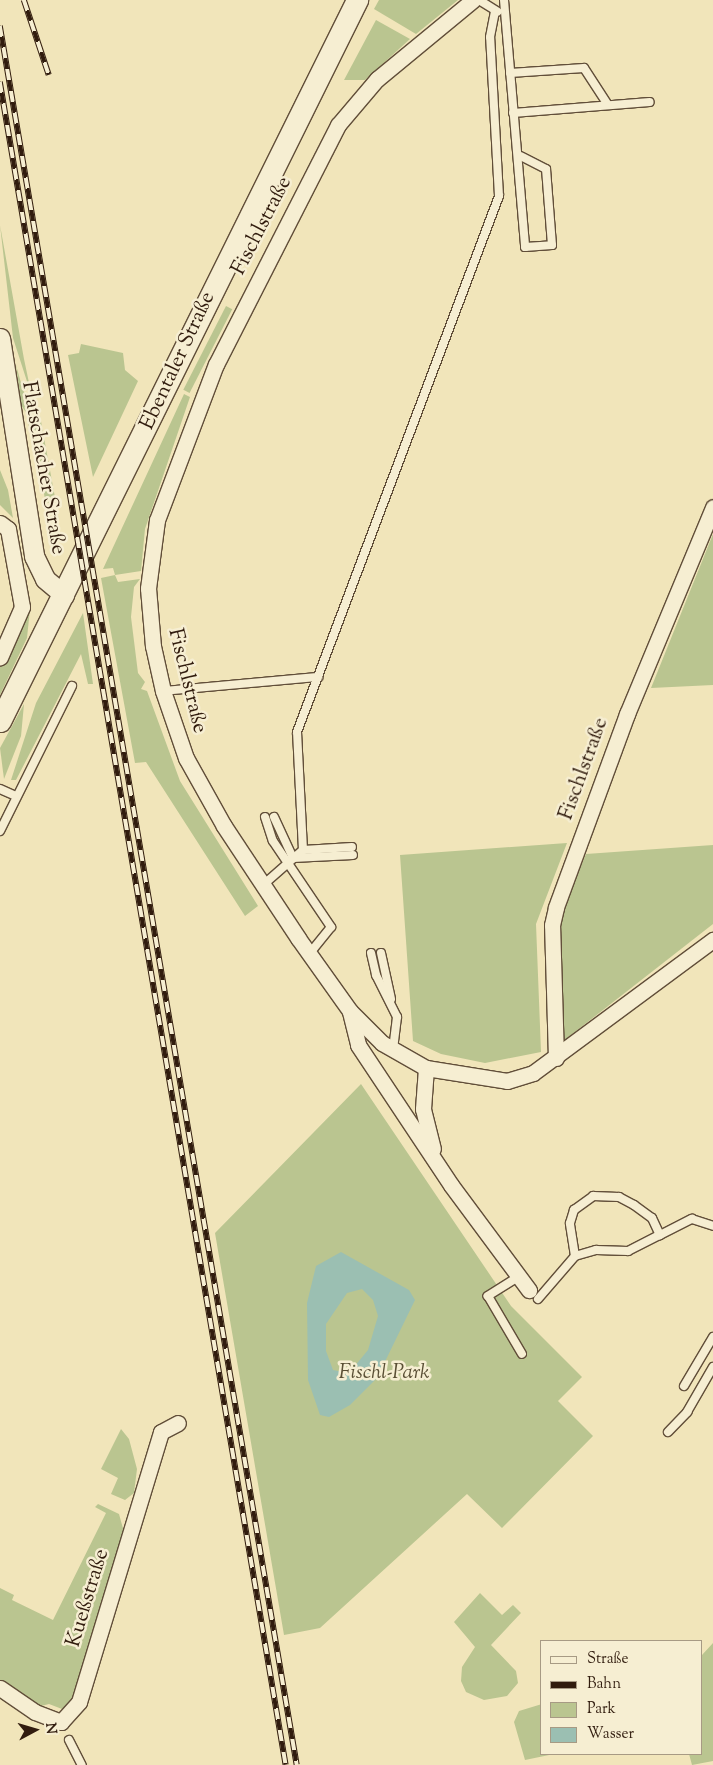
<!DOCTYPE html>
<html>
<head>
<meta charset="utf-8">
<style>
	body { margin:0 }
	#map { position:relative; width:713px; height:1765px; overflow:hidden; background:#f1e5ba; font-family:"Sorts Mill Goudy",serif }
	div>[style] { position:absolute }
	.green>* { inset:0; background:#bac590; transform-origin:0 0 }
	.water>* { inset:0; background:#9bbfb2 }
	.roads { filter:drop-shadow(1px 0 #614e39) drop-shadow(-1px 0 #614e39) drop-shadow(0 1px #614e39) drop-shadow(0 -1px #614e39) }
	.service>* { height:8px; margin:-4px; padding:0 4px; transform-origin:4px; border-radius:4px; background:#f6eed2 }
	.minor>* { height:15px; margin:-7.5px; padding:0 7.5px; transform-origin:7.5px; border-radius:7.5px; background:#f6eed2 }
	.tertiary>* { height:19px; margin:-9.5px; padding:0 9.5px; transform-origin:9.5px; border-radius:9.5px; background:#f6eed2 }
	.secondary>* { height:21px; margin:-10.5px; padding:0 10.5px; transform-origin:10.5px; border-radius:10.5px; background:#f6eed2 }
	.rail>* { height:5.5px; margin-top:-2.75px; transform-origin:0; background:repeating-linear-gradient(90deg,#f6eed2 0 11px,#311c0e 0 22px); box-sizing:border-box; border-block:1px solid #311c0e }
	span { translate:-50% -50%; white-space:nowrap; text-align:center; line-height:1.15; -webkit-text-stroke:5px #f6eed2; paint-order:stroke }
	.street-label { font-size:21px; color:#311c0e }
	.park-label { font-size:21px; color:#5a4f35; font-style:italic }
	.legend { position:absolute; left:540px; top:1640px; width:162px; height:115px; box-sizing:border-box; background:#f6eed2; border:1px solid #a79a84; margin:0; padding:6px 9px; list-style:none; font-size:15px; color:#311c0e }
	.legend li { display:flex; align-items:center; gap:10px; height:25px }
	.legend b { width:25px; border:1px solid #a79a84 }
	.north { position:absolute; left:10px; top:1705px; width:50px; height:50px; -webkit-text-stroke:4px #f6eed2; paint-order:stroke; rotate:84deg; font-size:14px; font-weight:700; line-height:20px; text-align:center; color:#311c0e }
	.north::after { content:''; display:block; margin:auto; width:18px; height:22px; background:#311c0e; clip-path:polygon(50% 0,100% 100%,50% 72%,0 100%) }
</style>
</head>
<body>
<div id="map">
	<div class="green">
		<div style="clip-path:polygon(379px 0,458px 0,416px 34px,374px 9px)"></div>
		<div style="clip-path:polygon(376px 20px,410px 39px,365px 80px,344px 80px)"></div>
		<div style="clip-path:polygon(0 225px,24px 359px,32px 397px,13px 338px)"></div>
		<div style="left:226px;top:306px;width:7px;height:94px;rotate:27deg"></div>
		<div style="clip-path:polygon(81px 344px,123px 353px,125px 370px,138px 381px,93px 477px,68px 355px,79px 353px)"></div>
		<div style="clip-path:polygon(16px 365px,23px 390px,35px 414px,27px 414px,21px 405px)"></div>
		<div style="clip-path:polygon(184px 394px,190px 397px,145px 529px,141px 571px,115px 575px,118px 582px,140px 579px,134px 587px,131px 617px,138px 673px,145px 682px,141px 689px,147px 691px,180px 781px,258px 906px,245px 916px,146px 762px,135px 763px,101px 578px,115px 575px,113px 568px,103px 569px)"></div>
		<div style="clip-path:polygon(40px 416px,56px 503px,46px 503px,27px 418px)"></div>
		<div style="clip-path:polygon(0 470px,8px 490px,13px 518px,0 505px)"></div>
		<div style="clip-path:polygon(713px 534px,713px 685px,651px 688px)"></div>
		<div style="clip-path:polygon(30px 609px,27px 638px,0 695px,0 666px)"></div>
		<div style="clip-path:polygon(83px 613px,93px 684px,88px 684px,81px 654px,16px 780px,11px 780px,36px 703px)"></div>
		<div style="clip-path:polygon(24px 704px,21px 736px,4px 779px,0 748px)"></div>
		<div style="clip-path:polygon(567px 843px,536px 924px,541px 1052px,485px 1063px,441px 1054px,413px 1041px,400px 855px)"></div>
		<div style="clip-path:polygon(713px 845px,713px 924px,562px 1042px,556px 924px,586px 854px)"></div>
		<div style="clip-path:polygon(361px 1084px,511px 1306px,582px 1377px,558px 1401px,593px 1436px,502px 1528px,467px 1494px,320px 1628px,284px 1635px,215px 1233px)"></div>
		<div style="clip-path:polygon(121px 1429px,129px 1439px,137px 1469px,134px 1493px,125px 1500px,111px 1494px,118px 1478px,101px 1469px)"></div>
		<div style="clip-path:polygon(98px 1504px,119px 1514px,124px 1532px,74px 1700px,62px 1709px,49px 1704px,37px 1707px,0 1682px,0 1588px,14px 1595px,12px 1600px,53px 1620px,106px 1513px,95px 1507px)"></div>
		<div style="clip-path:polygon(480px 1593px,502px 1615px,513px 1605px,521px 1613px,491px 1645px,516px 1671px,518px 1683px,507px 1696px,484px 1700px,466px 1692px,461px 1681px,462px 1667px,475px 1647px,454px 1622px)"></div>
		<div style="clip-path:polygon(713px 1643px,713px 1761px,692px 1765px,689px 1754px,702px 1754px,702px 1655px)"></div>
		<div style="clip-path:polygon(542px 1704px,542px 1754px,554px 1754px,525px 1760px,514px 1722px,519px 1711px)"></div>
	</div>
	<div class="water">
		<div style="clip-path:polygon(evenodd,341px 1252px,409px 1290px,415px 1300px,377px 1378px,350px 1405px,329px 1417px,320px 1415px,308px 1380px,307px 1303px,316px 1266px,341px 1252px,362px 1289px,373px 1300px,378px 1316px,368px 1350px,349px 1373px,333px 1370px,326px 1351px,326px 1324px,347px 1293px,362px 1289px)"></div>
	</div>
	<div class="roads">
		<div class="service">
			<div style="left:479px;top:0;width:22px;rotate:32deg"></div>
			<div style="left:504px;top:0;width:248px;rotate:85.1deg"></div>
			<div style="left:525px;top:247px;width:27px;rotate:-4deg"></div>
			<div style="left:552px;top:245px;width:76px;rotate:-94.5deg"></div>
			<div style="left:546px;top:169px;width:28px;rotate:-153deg"></div>
			<div style="left:510px;top:73px;width:74px;rotate:-3.9deg"></div>
			<div style="left:584px;top:68px;width:44px;rotate:57deg"></div>
			<div style="left:513px;top:113px;width:137px;rotate:-4.6deg"></div>
			<div style="left:163px;top:691px;width:156px;rotate:-5.2deg"></div>
			<div style="left:0;top:789px;width:17px;rotate:24deg"></div>
			<div style="left:265px;top:817px;width:25px;rotate:72deg"></div>
			<div style="left:273px;top:841px;width:104px;rotate:56deg"></div>
			<div style="left:331px;top:927px;width:35px;rotate:129deg"></div>
			<div style="left:274px;top:817px;width:45px;rotate:65.1deg"></div>
			<div style="left:293px;top:858px;width:60px;rotate:-2.9deg"></div>
			<div style="left:0;top:831px;width:162px;rotate:-63.6deg"></div>
			<div style="left:303px;top:850px;width:49px;rotate:-3.5deg"></div>
			<div style="left:263px;top:885px;width:53px;rotate:-41.2deg"></div>
			<div style="left:303px;top:850px;width:118px;rotate:-92.9deg"></div>
			<div style="left:297px;top:732px;width:573px;rotate:-69.35deg"></div>
			<div style="left:499px;top:196px;width:159px;rotate:-93.2deg"></div>
			<div style="left:490px;top:37px;width:25px;rotate:-79deg"></div>
			<div style="left:371px;top:953px;width:23px;rotate:77deg"></div>
			<div style="left:376px;top:975px;width:47px;rotate:63.4deg"></div>
			<div style="left:397px;top:1017px;width:33px;rotate:97deg"></div>
			<div style="left:381px;top:953px;width:47px;rotate:77.7deg"></div>
			<div style="left:575px;top:1256px;width:22px;rotate:-16deg"></div>
			<div style="left:596px;top:1250px;width:32px;rotate:2deg"></div>
			<div style="left:628px;top:1251px;width:36px;rotate:-27deg"></div>
			<div style="left:518px;top:1277px;width:36px;rotate:148deg"></div>
			<div style="left:488px;top:1296px;width:67px;rotate:59.6deg"></div>
			<div style="left:538px;top:1299px;width:57px;rotate:-49.3deg"></div>
			<div style="left:575px;top:1256px;width:33px;rotate:-99deg"></div>
			<div style="left:570px;top:1223px;width:14px;rotate:-73deg"></div>
			<div style="left:574px;top:1210px;width:24px;rotate:-36deg"></div>
			<div style="left:593px;top:1196px;width:26px;rotate:2deg"></div>
			<div style="left:619px;top:1197px;width:17px;rotate:28deg"></div>
			<div style="left:634px;top:1205px;width:22px;rotate:36deg"></div>
			<div style="left:652px;top:1218px;width:19px;rotate:65deg"></div>
			<div style="left:660px;top:1235px;width:36px;rotate:-27deg"></div>
			<div style="left:692px;top:1219px;width:22px;rotate:18deg"></div>
			<div style="left:684px;top:1386px;width:57px;rotate:-59.4deg"></div>
			<div style="left:668px;top:1432px;width:28px;rotate:-46deg"></div>
			<div style="left:687px;top:1412px;width:52px;rotate:-60deg"></div>
			<div style="left:69px;top:1740px;width:28px;rotate:63deg"></div>
		</div>
		<div class="minor">
			<div style="left:473px;top:0;width:124px;rotate:140.5deg"></div>
			<div style="left:377px;top:79px;width:60px;rotate:130.3deg"></div>
			<div style="left:338px;top:125px;width:268px;rotate:117deg"></div>
			<div style="left:216px;top:364px;width:167px;rotate:110.7deg"></div>
			<div style="left:157px;top:520px;width:69px;rotate:97.5deg"></div>
			<div style="left:148px;top:588px;width:58px;rotate:85.1deg"></div>
			<div style="left:153px;top:646px;width:46px;rotate:77.5deg"></div>
			<div style="left:163px;top:691px;width:71px;rotate:71.1deg"></div>
			<div style="left:186px;top:758px;width:78px;rotate:60.8deg"></div>
			<div style="left:224px;top:826px;width:134px;rotate:56.5deg"></div>
			<div style="left:298px;top:938px;width:90px;rotate:54.5deg"></div>
			<div style="left:350px;top:1011px;width:45px;rotate:45deg"></div>
			<div style="left:382px;top:1043px;width:51px;rotate:29.6deg"></div>
			<div style="left:426px;top:1068px;width:82px;rotate:9.1deg"></div>
			<div style="left:507px;top:1081px;width:27px;rotate:-17deg"></div>
			<div style="left:533px;top:1073px;width:224px;rotate:-36.5deg"></div>
			<div style="left:0;top:523px;width:10px;rotate:37deg"></div>
			<div style="left:8px;top:529px;width:79px;rotate:79.8deg"></div>
			<div style="left:22px;top:607px;width:55px;rotate:113.7deg"></div>
			<div style="left:350px;top:1012px;width:34px;rotate:76deg"></div>
			<div style="left:358px;top:1045px;width:168px;rotate:56.4deg"></div>
			<div style="left:451px;top:1185px;width:131px;rotate:53.4deg"></div>
			<div style="left:556px;top:1058px;width:133px;rotate:-91.7deg"></div>
			<div style="left:552px;top:925px;width:18px;rotate:-77deg"></div>
			<div style="left:556px;top:907px;width:206px;rotate:-69.8deg"></div>
			<div style="left:627px;top:714px;width:224px;rotate:-67.4deg"></div>
			<div style="left:426px;top:1068px;width:41px;rotate:94.2deg"></div>
			<div style="left:423px;top:1109px;width:41px;rotate:76deg"></div>
			<div style="left:0;top:1688px;width:42px;rotate:34.4deg"></div>
			<div style="left:35px;top:1712px;width:28px;rotate:21deg"></div>
			<div style="left:61px;top:1722px;width:27px;rotate:-48deg"></div>
			<div style="left:79px;top:1702px;width:282px;rotate:-73.1deg"></div>
			<div style="left:161px;top:1432px;width:19px;rotate:-28deg"></div>
		</div>
		<div class="tertiary">
			<div style="left:0;top:338px;width:221px;rotate:81.1deg"></div>
			<div style="left:34px;top:556px;width:25px;rotate:64deg"></div>
			<div style="left:45px;top:579px;width:25px;rotate:40deg"></div>
		</div>
		<div class="secondary">
			<div style="left:0;top:721px;width:805px;rotate:-63.66deg"></div>
		</div>
	</div>
	<div class="rail">
		<div style="left:24px;top:0;width:79px;rotate:71.6deg"></div>
		<div style="left:0;top:26px;width:1764px;rotate:80.31deg"></div>
		<div style="left:0;top:82px;width:1707px;rotate:80.36deg"></div>
	</div>
	<div class="street-label">
		<span style="left:262px;top:226px;rotate:-63deg">Fischlstraße</span>
		<span style="left:178px;top:361px;rotate:-65deg">Ebentaler Straße</span>
		<span style="left:43px;top:468px;rotate:80deg">Flatschacher Straße</span>
		<span style="left:187px;top:681px;rotate:76deg">Fischlstraße</span>
		<span style="left:584px;top:769px;rotate:-70deg">Fischlstraße</span>
		<span style="left:88px;top:1598px;rotate:-73deg">Kueßstraße</span>
	</div>
	<div class="park-label">
		<span style="left:384px;top:1373px">Fischl-Park</span>
	</div>
	<ul class="legend">
	<li><b style="height:6px;background:#f6eed2"></b>Straße</li>
	<li><b style="height:6px;background:#311c0e"></b>Bahn</li>
	<li><b style="height:14px;background:#bac590"></b>Park</li>
	<li><b style="height:14px;background:#9bbfb2"></b>Wasser</li>
	</ul>
	<div class="north">N</div>
</div>
</body>
</html>
